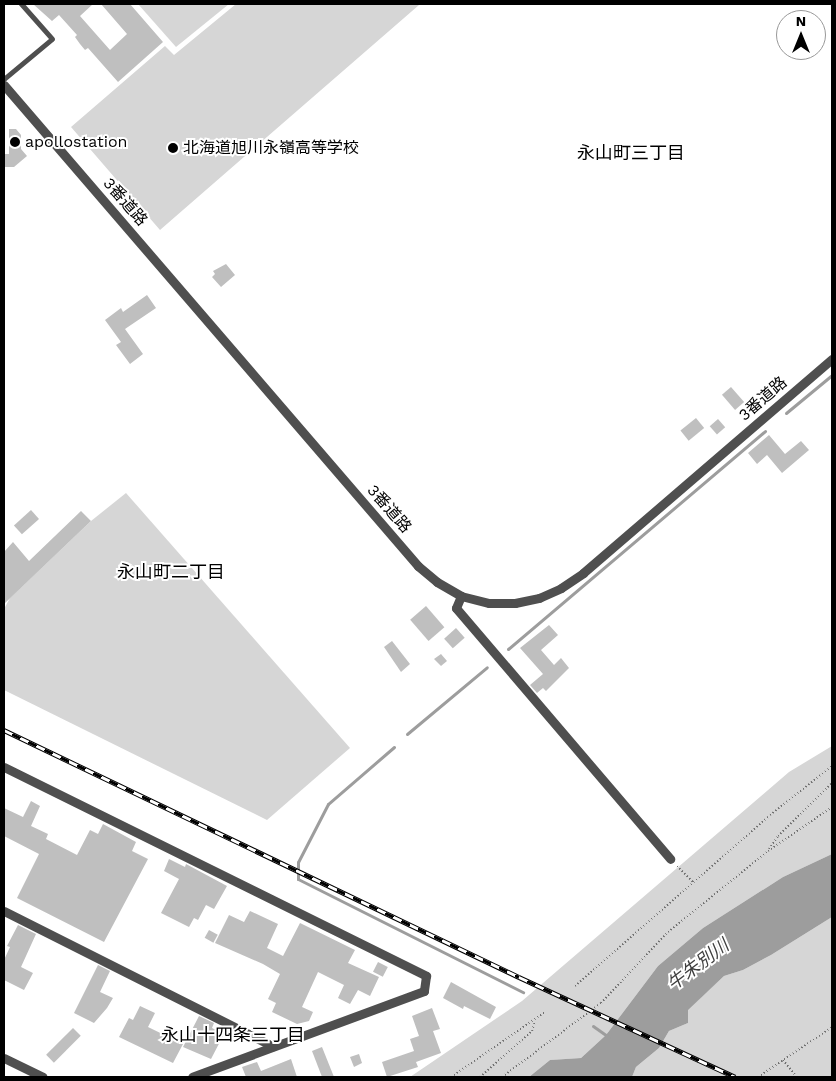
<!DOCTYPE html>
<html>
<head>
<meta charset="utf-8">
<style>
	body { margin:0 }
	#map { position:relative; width:836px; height:1081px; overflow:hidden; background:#fff; font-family:"Work Sans","Noto Sans JP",sans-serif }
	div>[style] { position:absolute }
	.green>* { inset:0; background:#d6d6d6 }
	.water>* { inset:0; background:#9d9d9d }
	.stream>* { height:3px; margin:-1.5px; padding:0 1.5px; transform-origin:1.5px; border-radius:1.5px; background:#9d9d9d }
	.building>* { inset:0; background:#bfbfbf; transform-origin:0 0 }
	.path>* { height:2px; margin-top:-1px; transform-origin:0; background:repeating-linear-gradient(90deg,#717171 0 1px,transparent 0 3.5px) }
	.service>* { height:4.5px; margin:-2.25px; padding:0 2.25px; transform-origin:2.25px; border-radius:2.25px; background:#4f4f4f }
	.minor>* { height:9px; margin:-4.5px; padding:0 4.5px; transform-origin:4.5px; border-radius:4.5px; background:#4f4f4f }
	.rail>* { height:5px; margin-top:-2.5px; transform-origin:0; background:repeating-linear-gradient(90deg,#fff 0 9px,#000 0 18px); box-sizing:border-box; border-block:1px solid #000 }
	.dots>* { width:14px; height:14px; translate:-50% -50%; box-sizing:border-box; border:2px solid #fff; border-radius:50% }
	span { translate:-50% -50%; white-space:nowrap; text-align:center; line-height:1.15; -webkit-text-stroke:4px #fff; paint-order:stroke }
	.poi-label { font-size:16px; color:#000 }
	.left { translate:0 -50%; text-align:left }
	.street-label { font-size:16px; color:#000 }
	.neighbourhood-label { font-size:18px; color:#000 }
	.water-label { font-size:18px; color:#3e3e3e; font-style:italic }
	.frame { position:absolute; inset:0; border:5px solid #000; pointer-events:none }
	.north { position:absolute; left:776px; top:10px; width:50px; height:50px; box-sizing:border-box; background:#fff; border:1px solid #999; border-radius:50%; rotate:0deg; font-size:14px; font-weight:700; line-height:20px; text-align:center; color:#000 }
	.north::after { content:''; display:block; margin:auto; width:18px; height:22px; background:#000; clip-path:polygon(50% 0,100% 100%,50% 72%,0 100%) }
</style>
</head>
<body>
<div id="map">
	<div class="green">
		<div style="clip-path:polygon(138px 4px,229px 4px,176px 47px)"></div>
		<div style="clip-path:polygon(236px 4px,419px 5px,160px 230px,71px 127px,165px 46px,174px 55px)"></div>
		<div style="clip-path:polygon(126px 493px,350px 748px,267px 820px,4px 690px,4px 609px,10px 598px,91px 521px)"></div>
		<div style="clip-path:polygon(832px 746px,832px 854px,783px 877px,703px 928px,658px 966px,606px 1035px,581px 1058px,550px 1060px,529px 1077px,410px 1077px,522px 1001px,789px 772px)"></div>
		<div style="clip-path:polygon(832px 917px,832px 1077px,632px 1077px,636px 1067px,659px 1048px,669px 1031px,688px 1023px,687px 1010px,724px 976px,743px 970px,771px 955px)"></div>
	</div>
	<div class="water">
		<div style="clip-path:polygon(832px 854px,832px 917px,771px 955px,743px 970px,724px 976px,688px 1010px,688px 1023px,669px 1031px,659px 1048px,636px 1067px,632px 1077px,529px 1077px,550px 1060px,581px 1058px,606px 1035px,658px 966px,703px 928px,783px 877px)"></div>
	</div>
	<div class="stream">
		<div style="left:786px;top:413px;width:60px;rotate:-39.6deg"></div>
		<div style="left:508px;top:649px;width:337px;rotate:-40.3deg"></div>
		<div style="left:407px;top:734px;width:104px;rotate:-39.9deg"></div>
		<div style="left:394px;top:747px;width:87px;rotate:139.2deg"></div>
		<div style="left:328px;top:804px;width:65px;rotate:117.3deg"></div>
		<div style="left:298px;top:862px;width:17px;rotate:90deg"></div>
		<div style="left:298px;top:879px;width:252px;rotate:26.7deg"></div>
		<div style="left:593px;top:1026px;width:19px;rotate:35deg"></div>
	</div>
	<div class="building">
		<div style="clip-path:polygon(33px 4px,93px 4px,80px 16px,110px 50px,127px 34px,101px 4px,130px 4px,163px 42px,118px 82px,88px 48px,85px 50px,80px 44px,75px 37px,77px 35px,59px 15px,52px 21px)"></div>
		<div style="clip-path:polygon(9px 129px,16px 129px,21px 135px,21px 149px,27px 156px,14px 167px,4px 167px,4px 154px,9px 154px)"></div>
		<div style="clip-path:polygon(226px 264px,235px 275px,221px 287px,212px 277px,215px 274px,213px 271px)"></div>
		<div style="clip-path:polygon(147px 295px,156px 308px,125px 329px,143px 354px,130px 364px,116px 345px,121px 342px,105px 320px,121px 308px,123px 312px)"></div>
		<div style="left:731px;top:387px;width:20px;height:12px;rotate:49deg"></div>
		<div style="left:696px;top:418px;width:13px;height:20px;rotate:51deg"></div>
		<div style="left:718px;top:419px;width:11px;height:11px;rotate:49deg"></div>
		<div style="clip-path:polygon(769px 435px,785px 454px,801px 441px,809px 450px,782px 473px,767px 455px,757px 464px,748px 453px)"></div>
		<div style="left:31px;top:510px;width:12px;height:23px;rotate:48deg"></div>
		<div style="clip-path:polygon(81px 511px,91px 521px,4px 604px,4px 552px,13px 542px,29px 561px)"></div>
		<div style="left:426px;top:606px;width:28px;height:21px;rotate:49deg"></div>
		<div style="clip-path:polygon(549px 625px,558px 635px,541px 650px,554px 665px,561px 658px,569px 668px,546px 691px,543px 688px,537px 693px,530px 685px,543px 674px,520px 648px)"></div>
		<div style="left:456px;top:628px;width:13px;height:16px;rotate:48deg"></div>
		<div style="clip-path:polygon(392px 641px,410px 664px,401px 672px,384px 647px)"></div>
		<div style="clip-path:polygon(441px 654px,447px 661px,441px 666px,434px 659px)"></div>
		<div style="clip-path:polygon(31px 801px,40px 806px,31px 826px,48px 834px,46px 839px,77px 855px,90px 830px,98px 834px,103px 824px,136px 842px,132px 851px,148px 859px,104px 942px,17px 898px,39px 854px,4px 836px,4px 808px,23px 817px)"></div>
		<div style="clip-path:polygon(169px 859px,185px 867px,186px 864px,227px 886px,214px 909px,206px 905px,198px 920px,194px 918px,189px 927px,161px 913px,179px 879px,164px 871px)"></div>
		<div style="clip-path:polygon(250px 911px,278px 924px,267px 948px,283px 956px,300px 923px,355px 950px,348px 963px,379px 977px,370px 996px,358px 990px,350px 1004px,338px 998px,344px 985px,318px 972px,302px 1007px,313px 1012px,309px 1021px,297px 1024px,272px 1012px,276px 1003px,268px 999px,280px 974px,263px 964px,215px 943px,229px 915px,244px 922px)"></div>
		<div style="clip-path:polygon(18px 925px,36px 934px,21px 967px,33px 973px,24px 990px,4px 980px,4px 960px,10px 947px,7px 946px)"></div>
		<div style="left:209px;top:930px;width:10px;height:9px;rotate:29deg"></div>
		<div style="left:378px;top:962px;width:11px;height:11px;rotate:27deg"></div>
		<div style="clip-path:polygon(98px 965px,110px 971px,100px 992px,113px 998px,107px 1008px,94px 1023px,74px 1013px)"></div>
		<div style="clip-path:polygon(451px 982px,496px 1007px,490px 1019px,464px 1006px,463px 1009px,443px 998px)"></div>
		<div style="clip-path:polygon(140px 1006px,155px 1013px,148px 1027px,183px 1044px,173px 1063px,119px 1037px,129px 1018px,133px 1020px)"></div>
		<div style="clip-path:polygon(432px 1008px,440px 1029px,433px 1031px,441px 1053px,416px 1062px,418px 1067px,387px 1077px,382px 1062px,414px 1051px,410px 1039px,419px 1036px,412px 1016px)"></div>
		<div style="clip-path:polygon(199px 1016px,214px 1023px,212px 1028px,224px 1034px,211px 1059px,183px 1047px)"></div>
		<div style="left:73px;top:1028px;width:11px;height:38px;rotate:45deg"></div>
		<div style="clip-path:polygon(322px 1047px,334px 1077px,322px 1077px,312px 1051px)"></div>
		<div style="clip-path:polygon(359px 1054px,362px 1063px,354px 1067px,350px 1057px)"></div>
		<div style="clip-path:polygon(291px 1059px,297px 1077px,246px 1077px,242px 1067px,257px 1062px,261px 1071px)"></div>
	</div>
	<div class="path">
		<div style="left:769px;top:849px;width:16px;rotate:-55deg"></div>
		<div style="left:778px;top:836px;width:76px;rotate:-44.5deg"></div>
		<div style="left:677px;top:866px;width:23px;rotate:45deg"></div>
		<div style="left:575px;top:986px;width:259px;rotate:-41.2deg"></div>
		<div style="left:770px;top:815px;width:79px;rotate:-38.3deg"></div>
		<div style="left:783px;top:1060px;width:22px;rotate:51deg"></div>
		<div style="left:451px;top:1077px;width:114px;rotate:-34.7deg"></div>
		<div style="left:480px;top:1077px;width:69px;rotate:-41.5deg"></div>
		<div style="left:532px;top:1031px;width:10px;rotate:-73deg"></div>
		<div style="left:502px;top:1077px;width:124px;rotate:-36.8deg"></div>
		<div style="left:601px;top:1003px;width:98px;rotate:-46.7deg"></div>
		<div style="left:668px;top:932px;width:129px;rotate:-39deg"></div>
		<div style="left:768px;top:851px;width:78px;rotate:-34.5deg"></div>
		<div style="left:758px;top:1077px;width:89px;rotate:-34deg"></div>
	</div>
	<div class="service">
		<div style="left:4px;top:79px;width:62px;rotate:-39.8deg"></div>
		<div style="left:52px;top:39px;width:47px;rotate:-131.5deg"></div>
	</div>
	<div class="minor">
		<div style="left:4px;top:85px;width:635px;rotate:49.28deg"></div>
		<div style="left:418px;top:566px;width:25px;rotate:40deg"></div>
		<div style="left:437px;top:582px;width:28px;rotate:30deg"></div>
		<div style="left:461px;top:596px;width:29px;rotate:14deg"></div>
		<div style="left:489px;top:603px;width:26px"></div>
		<div style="left:515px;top:603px;width:25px;rotate:-12deg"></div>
		<div style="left:539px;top:598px;width:24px;rotate:-24deg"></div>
		<div style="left:561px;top:588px;width:27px;rotate:-34deg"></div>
		<div style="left:583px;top:573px;width:328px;rotate:-40.7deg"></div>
		<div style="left:461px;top:596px;width:13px;rotate:113deg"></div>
		<div style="left:456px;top:608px;width:330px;rotate:49.5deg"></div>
		<div style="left:4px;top:767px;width:471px;rotate:26.3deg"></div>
		<div style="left:426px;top:976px;width:15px;rotate:98deg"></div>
		<div style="left:424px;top:991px;width:247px;rotate:159.7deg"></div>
		<div style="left:4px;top:911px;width:301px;rotate:26.7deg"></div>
		<div style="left:4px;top:1058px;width:43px;rotate:26deg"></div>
	</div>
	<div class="rail">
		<div style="left:4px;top:730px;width:571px;rotate:25.62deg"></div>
		<div style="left:519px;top:977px;width:238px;rotate:24.8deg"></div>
	</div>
	<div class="dots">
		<div style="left:15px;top:142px;background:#000"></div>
		<div style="left:173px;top:148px;background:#000"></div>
	</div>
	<div class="poi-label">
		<span class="left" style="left:25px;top:142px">apollostation</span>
		<span class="left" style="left:183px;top:148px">北海道旭川永嶺高等学校</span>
	</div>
	<div class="street-label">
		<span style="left:125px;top:202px;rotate:49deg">3番道路</span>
		<span style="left:763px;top:399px;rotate:-41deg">3番道路</span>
		<span style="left:389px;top:509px;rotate:49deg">3番道路</span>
	</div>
	<div class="neighbourhood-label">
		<span style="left:631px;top:153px">永山町三丁目</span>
		<span style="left:171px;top:572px">永山町二丁目</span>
		<span style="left:233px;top:1035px">永山十四条三丁目</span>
	</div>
	<div class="water-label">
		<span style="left:698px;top:965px;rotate:-37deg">牛朱別川</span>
	</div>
	<div class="frame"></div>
	<div class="north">N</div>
</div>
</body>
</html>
